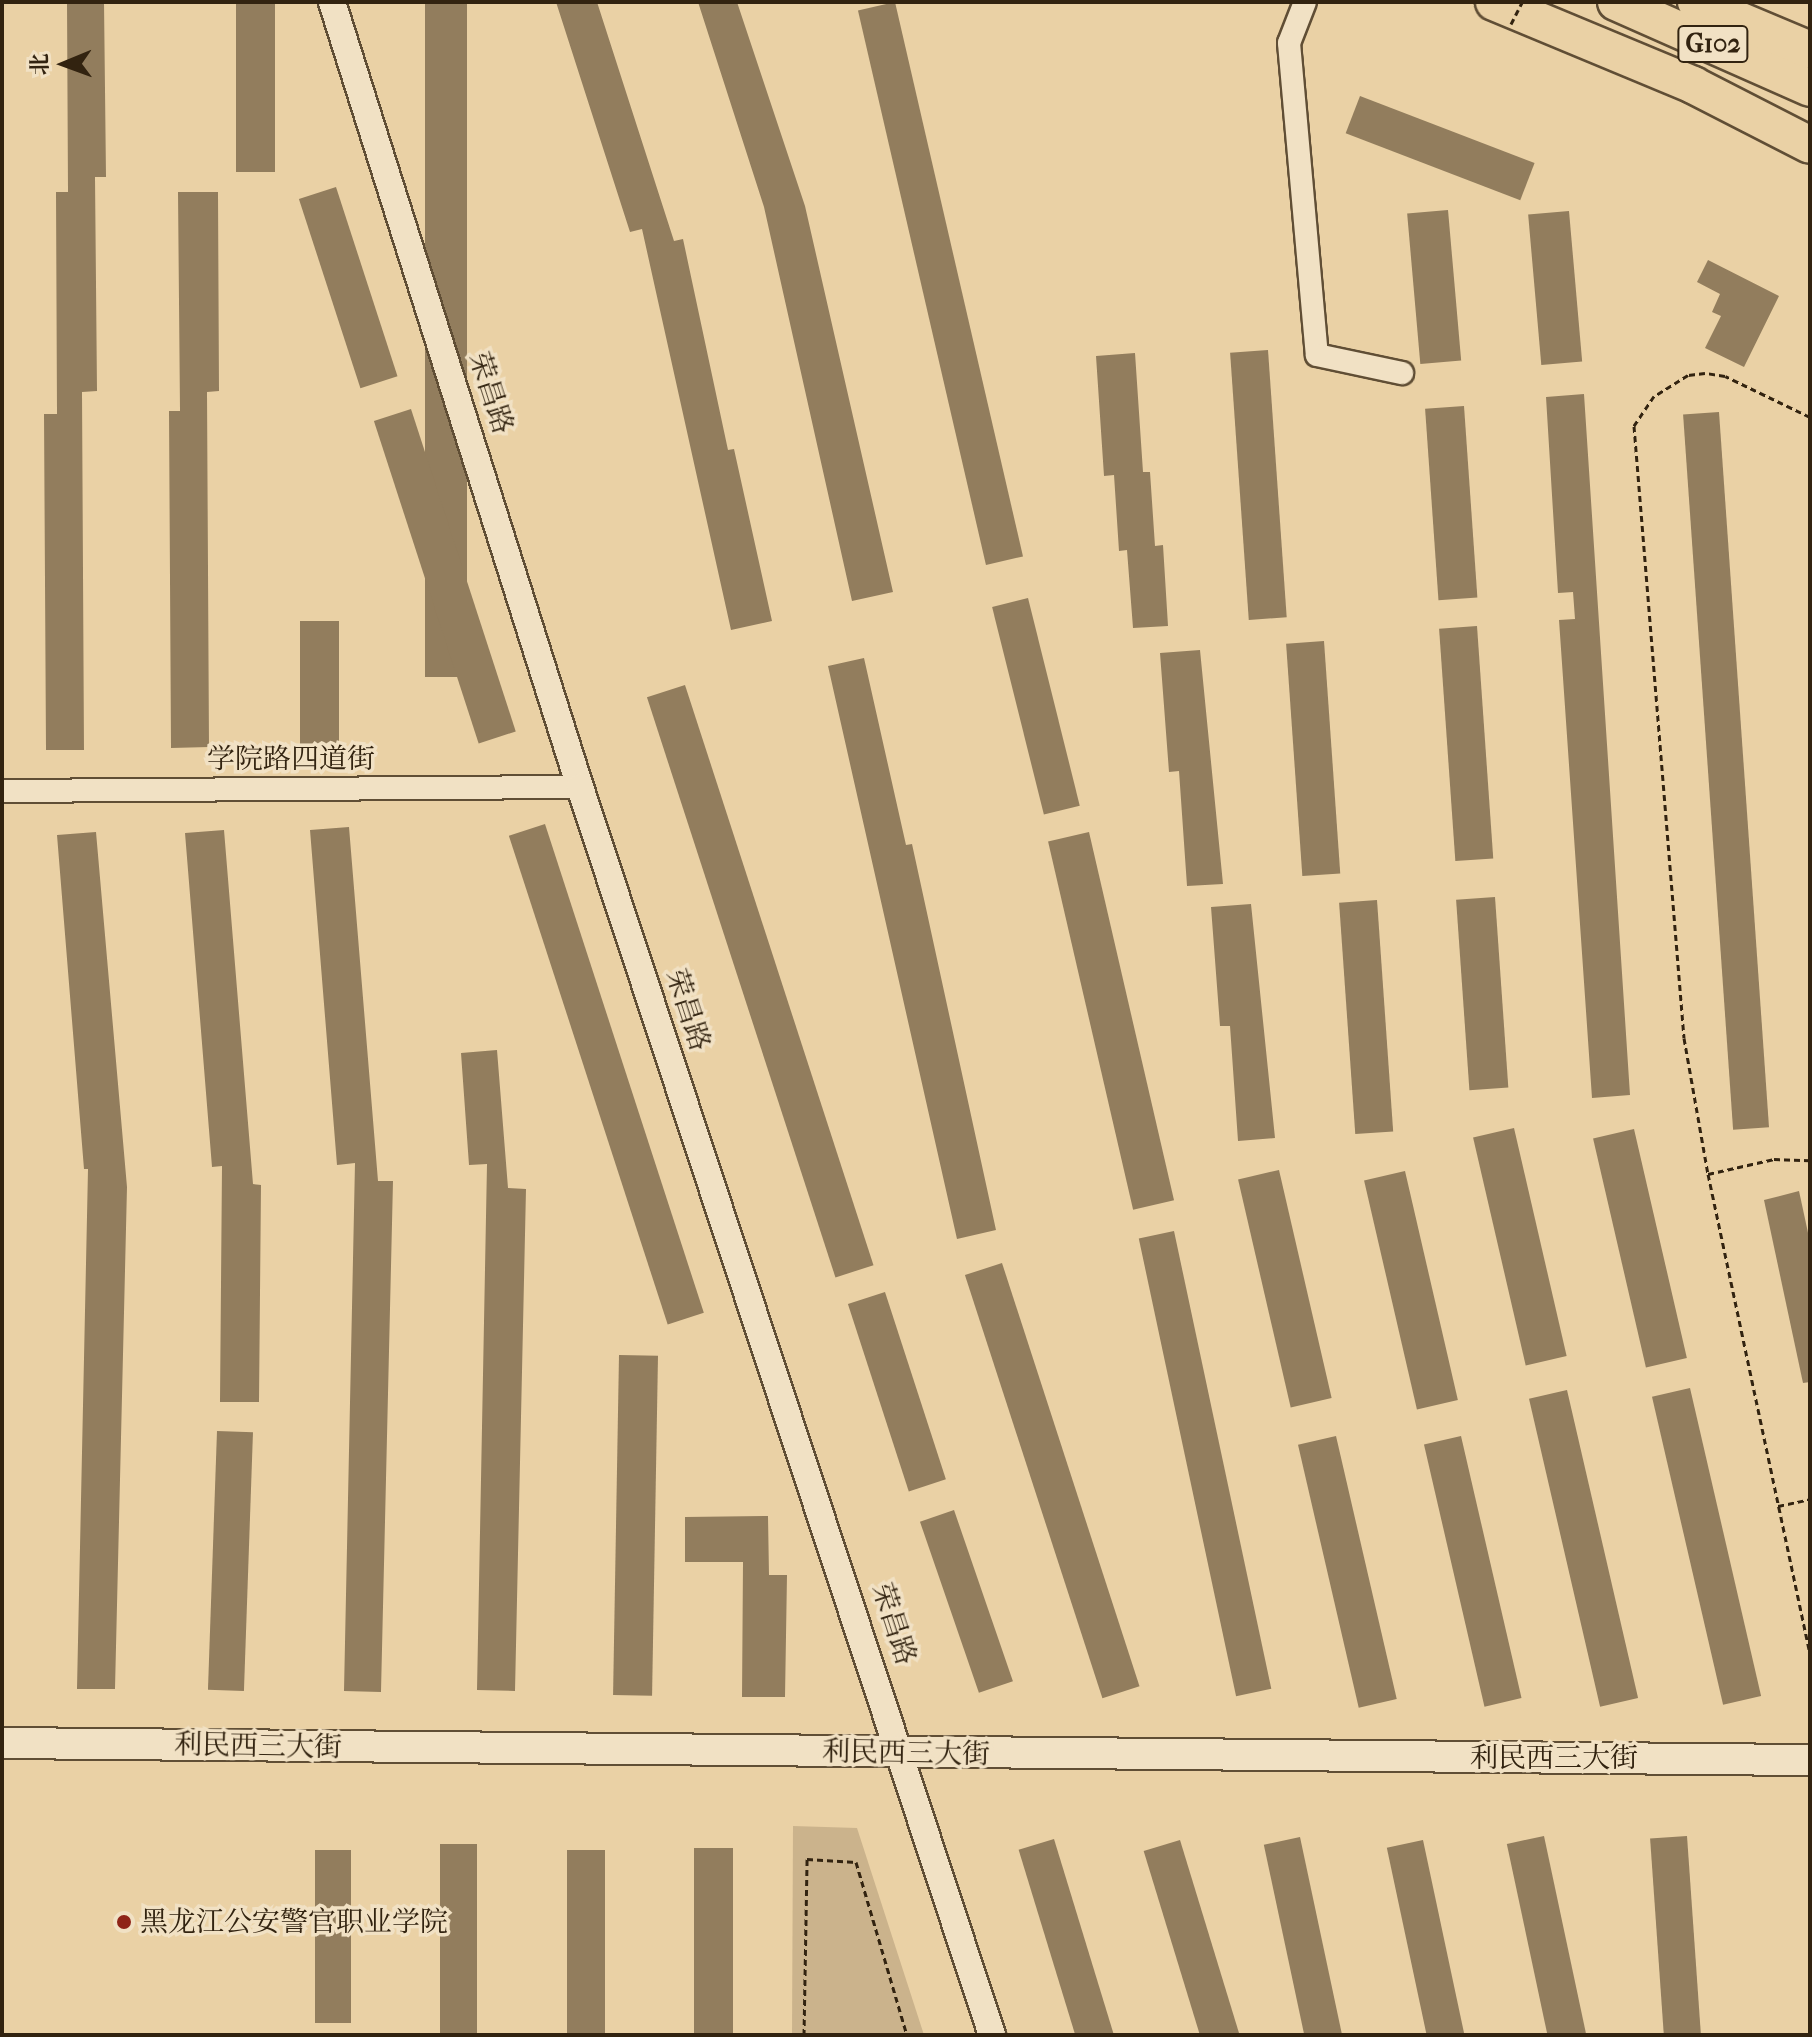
<!DOCTYPE html>
<html>
<head>
<meta charset="utf-8">
<style>
	body { margin:0 }
	#map { position:relative; width:1812px; height:2037px; overflow:hidden; background:#ead1a5; font-family:"IM FELL French Canon","Noto Serif SC",serif }
	div>[style] { position:absolute }
	.green>* { inset:0; background:#cbb38c }
	.building>* { inset:0; background:#927d5d; transform-origin:0 0 }
	.path>* { height:3px; margin-top:-1.5px; transform-origin:0; background:repeating-linear-gradient(90deg,#322310 0 6px,transparent 0 10px) }
	.roads { filter:drop-shadow(2px 0 #604e35) drop-shadow(-2px 0 #604e35) drop-shadow(0 2px #604e35) drop-shadow(0 -2px #604e35) }
	.minor>* { height:22px; margin:-11px; padding:0 11px; transform-origin:11px; border-radius:11px; background:#f1e1c4 }
	.tertiary>* { height:26px; margin:-13px; padding:0 13px; transform-origin:13px; border-radius:13px; background:#f1e1c4 }
	.secondary>* { height:30px; margin:-15px; padding:0 15px; transform-origin:15px; border-radius:15px; background:#f1e1c4 }
	.trunk>* { height:36px; margin:-18px; padding:0 18px; transform-origin:18px; border-radius:18px; background:#ead1a5 }
	.path-bridge>* { height:3px; margin-top:-1.5px; transform-origin:0; background:repeating-linear-gradient(90deg,#322310 0 6px,transparent 0 10px) }
	.dots>* { width:22px; height:22px; translate:-50% -50%; box-sizing:border-box; border:4px solid #f1e1c4; border-radius:50% }
	span { translate:-50% -50%; white-space:nowrap; text-align:center; line-height:1.15; -webkit-text-stroke:7px #f1e1c4; paint-order:stroke }
	.shield-label span { padding:2px 6px; background:#f1e1c4; border:2px solid; border-radius:6px; -webkit-text-stroke-width:0 }
	.shield-label { font-size:26px; color:#322310; font-weight:700 }
	.street-label { font-size:28px; color:#322310 }
	.poi-label { font-size:28px; color:#322310 }
	.left { translate:0 -50%; text-align:left }
	.frame { position:absolute; inset:0; border:4px solid #322310; pointer-events:none }
	.north { position:absolute; left:24px; top:24px; width:80px; height:80px; -webkit-text-stroke:6px #f1e1c4; paint-order:stroke; rotate:269deg; font-size:22px; font-weight:700; line-height:32px; text-align:center; color:#322310 }
	.north::after { content:''; display:block; margin:auto; width:28px; height:36px; background:#322310; clip-path:polygon(50% 0,100% 100%,50% 72%,0 100%) }
</style>
</head>
<body>
<div id="map">
	<div class="green">
		<div style="clip-path:polygon(793px 1826px,857px 1828px,924px 2035px,792px 2035px)"></div>
	</div>
	<div class="building">
		<div style="clip-path:polygon(67px 2px,104px 2px,106px 177px,95px 177px,97px 391px,82px 392px,84px 750px,46px 750px,44px 414px,57px 414px,56px 192px,68px 192px)"></div>
		<div style="left:236px;top:2px;width:39px;height:170px"></div>
		<div style="left:425px;top:2px;width:42px;height:675px"></div>
		<div style="clip-path:polygon(556px 2px,597px 2px,674px 241px,683px 239px,728px 450px,734px 449px,772px 621px,731px 630px,642px 229px,630px 232px)"></div>
		<div style="clip-path:polygon(698px 2px,737px 2px,805px 206px,893px 592px,852px 601px,764px 207px)"></div>
		<div style="left:895px;top:2px;width:569px;height:38px;rotate:77deg"></div>
		<div style="left:1360px;top:96px;width:187px;height:40px;rotate:21deg"></div>
		<div style="left:336px;top:187px;width:199px;height:39px;rotate:72deg"></div>
		<div style="clip-path:polygon(178px 192px,218px 192px,219px 391px,207px 392px,209px 747px,171px 748px,169px 411px,180px 411px)"></div>
		<div style="left:1448px;top:210px;width:151px;height:41px;rotate:85deg"></div>
		<div style="left:1569px;top:211px;width:151px;height:41px;rotate:85deg"></div>
		<div style="clip-path:polygon(1708px 260px,1779px 296px,1744px 367px,1705px 348px,1721px 316px,1712px 312px,1720px 294px,1697px 282px)"></div>
		<div style="left:1268px;top:350px;width:268px;height:38px;rotate:86deg"></div>
		<div style="clip-path:polygon(1135px 353px,1143px 472px,1150px 472px,1155px 546px,1163px 545px,1168px 626px,1133px 628px,1127px 550px,1119px 551px,1114px 475px,1104px 476px,1096px 356px)"></div>
		<div style="clip-path:polygon(1584px 394px,1630px 1095px,1592px 1098px,1559px 620px,1575px 619px,1573px 592px,1558px 593px,1546px 397px)"></div>
		<div style="left:1464px;top:406px;width:192px;height:39px;rotate:86deg"></div>
		<div style="left:411px;top:409px;width:339px;height:39px;rotate:72deg"></div>
		<div style="left:1719px;top:412px;width:717px;height:36px;rotate:86deg"></div>
		<div style="left:1028px;top:598px;width:214px;height:37px;rotate:76deg"></div>
		<div style="left:339px;top:621px;width:127px;height:39px;rotate:90deg"></div>
		<div style="left:1477px;top:626px;width:233px;height:38px;rotate:86deg"></div>
		<div style="left:1324px;top:641px;width:233px;height:38px;rotate:86deg"></div>
		<div style="clip-path:polygon(1200px 650px,1223px 884px,1187px 886px,1179px 771px,1169px 772px,1160px 653px)"></div>
		<div style="clip-path:polygon(864px 658px,906px 845px,912px 844px,996px 1230px,957px 1239px,828px 666px)"></div>
		<div style="left:685px;top:685px;width:610px;height:40px;rotate:72deg"></div>
		<div style="left:545px;top:824px;width:514px;height:38px;rotate:72deg"></div>
		<div style="clip-path:polygon(349px 827px,378px 1181px,393px 1181px,381px 1692px,344px 1691px,355px 1163px,337px 1165px,310px 830px)"></div>
		<div style="clip-path:polygon(224px 830px,253px 1184px,261px 1185px,259px 1402px,220px 1402px,222px 1166px,212px 1167px,185px 833px)"></div>
		<div style="clip-path:polygon(96px 832px,127px 1187px,115px 1689px,77px 1689px,88px 1169px,84px 1169px,57px 835px)"></div>
		<div style="left:1089px;top:832px;width:378px;height:42px;rotate:77deg"></div>
		<div style="left:1495px;top:897px;width:191px;height:39px;rotate:86deg"></div>
		<div style="left:1377px;top:900px;width:232px;height:38px;rotate:86deg"></div>
		<div style="clip-path:polygon(1251px 904px,1275px 1138px,1238px 1141px,1230px 1026px,1220px 1026px,1211px 907px)"></div>
		<div style="clip-path:polygon(497px 1050px,508px 1188px,526px 1189px,515px 1691px,477px 1690px,487px 1164px,469px 1165px,461px 1053px)"></div>
		<div style="left:1514px;top:1128px;width:234px;height:42px;rotate:77deg"></div>
		<div style="left:1634px;top:1129px;width:235px;height:42px;rotate:77deg"></div>
		<div style="left:1279px;top:1170px;width:234px;height:42px;rotate:77deg"></div>
		<div style="left:1405px;top:1171px;width:235px;height:42px;rotate:77deg"></div>
		<div style="clip-path:polygon(1799px 1191px,1810px 1242px,1810px 1382px,1803px 1383px,1764px 1200px)"></div>
		<div style="left:1174px;top:1231px;width:468px;height:36px;rotate:78deg"></div>
		<div style="left:1002px;top:1263px;width:445px;height:39px;rotate:72deg"></div>
		<div style="left:885px;top:1292px;width:197px;height:39px;rotate:72deg"></div>
		<div style="left:619px;top:1355px;width:39px;height:340px;rotate:1deg"></div>
		<div style="left:1690px;top:1388px;width:316px;height:39px;rotate:77deg"></div>
		<div style="left:1567px;top:1390px;width:316px;height:39px;rotate:77deg"></div>
		<div style="left:217px;top:1431px;width:36px;height:259px;rotate:2deg"></div>
		<div style="left:1336px;top:1436px;width:270px;height:39px;rotate:77deg"></div>
		<div style="left:1461px;top:1436px;width:269px;height:38px;rotate:77deg"></div>
		<div style="left:954px;top:1510px;width:181px;height:36px;rotate:71deg"></div>
		<div style="clip-path:polygon(768px 1516px,769px 1575px,787px 1575px,785px 1697px,742px 1697px,743px 1562px,685px 1562px,685px 1517px)"></div>
		<div style="left:1544px;top:1836px;width:204px;height:38px;rotate:78deg"></div>
		<div style="left:1687px;top:1836px;width:199px;height:37px;rotate:86deg"></div>
		<div style="left:1300px;top:1837px;width:203px;height:37px;rotate:78deg"></div>
		<div style="left:1054px;top:1839px;width:205px;height:37px;rotate:73deg"></div>
		<div style="left:1180px;top:1840px;width:204px;height:38px;rotate:73deg"></div>
		<div style="left:1423px;top:1840px;width:200px;height:37px;rotate:78deg"></div>
		<div style="left:440px;top:1844px;width:37px;height:191px"></div>
		<div style="left:694px;top:1848px;width:39px;height:187px"></div>
		<div style="left:315px;top:1850px;width:36px;height:173px"></div>
		<div style="left:567px;top:1850px;width:38px;height:185px"></div>
	</div>
	<div class="path">
		<div style="left:1810px;top:417px;width:94px;rotate:-154.2deg"></div>
		<div style="left:1725px;top:376px;width:20px;rotate:-171deg"></div>
		<div style="left:1705px;top:373px;width:17px;rotate:173deg"></div>
		<div style="left:1688px;top:375px;width:40px;rotate:148deg"></div>
		<div style="left:1654px;top:396px;width:36px;rotate:124deg"></div>
		<div style="left:1634px;top:426px;width:614px;rotate:85.33deg"></div>
		<div style="left:1684px;top:1038px;width:138px;rotate:80deg"></div>
		<div style="left:1708px;top:1174px;width:68px;rotate:-12.8deg"></div>
		<div style="left:1774px;top:1159px;width:36px;rotate:2deg"></div>
		<div style="left:1708px;top:1174px;width:492px;rotate:78deg"></div>
		<div style="left:1778px;top:1506px;width:33px;rotate:-12deg"></div>
		<div style="left:804px;top:2035px;width:176px;rotate:-89deg"></div>
		<div style="left:807px;top:1859px;width:49px;rotate:3.5deg"></div>
		<div style="left:856px;top:1862px;width:180px;rotate:73.6deg"></div>
	</div>
	<div class="roads">
		<div class="minor">
			<div style="left:1305px;top:2px;width:44px;rotate:111.3deg"></div>
			<div style="left:1289px;top:43px;width:313px;rotate:84.9deg"></div>
			<div style="left:1317px;top:355px;width:87px;rotate:12deg"></div>
			<div style="left:2px;top:791px;width:578px;rotate:-0.4deg"></div>
		</div>
		<div class="tertiary">
			<div style="left:332px;top:2px;width:823px;rotate:72.47deg"></div>
			<div style="left:580px;top:787px;width:1314px;rotate:71.73deg"></div>
		</div>
		<div class="secondary">
			<div style="left:2px;top:1743px;width:1808px;rotate:0.54deg"></div>
		</div>
		<div class="trunk">
			<div style="left:1494px;top:2px;width:216px;rotate:22.6deg"></div>
			<div style="left:1693px;top:85px;width:131px;rotate:27.1deg"></div>
			<div style="left:1616px;top:2px;width:212px;rotate:23.9deg"></div>
			<div style="left:1696px;top:2px;width:124px;rotate:22.8deg"></div>
		</div>
	</div>
	<div class="path-bridge">
		<div style="left:1511px;top:24px;width:25px;rotate:-63deg"></div>
	</div>
	<div class="dots">
		<div style="left:124px;top:1922px;background:#8f2418"></div>
	</div>
	<div class="shield-label">
		<span style="left:1713px;top:44px">G102</span>
	</div>
	<div class="street-label">
		<span style="left:491px;top:393px;rotate:72deg">荣昌路</span>
		<span style="left:291px;top:759px">学院路四道街</span>
		<span style="left:688px;top:1010px;rotate:72deg">荣昌路</span>
		<span style="left:894px;top:1624px;rotate:72deg">荣昌路</span>
		<span style="left:258px;top:1746px;rotate:1deg">利民西三大街</span>
		<span style="left:906px;top:1753px;rotate:1deg">利民西三大街</span>
		<span style="left:1554px;top:1758px">利民西三大街</span>
	</div>
	<div class="poi-label">
		<span class="left" style="left:140px;top:1922px">黑龙江公安警官职业学院</span>
	</div>
	<div class="frame"></div>
	<div class="north">北</div>
</div>
</body>
</html>
